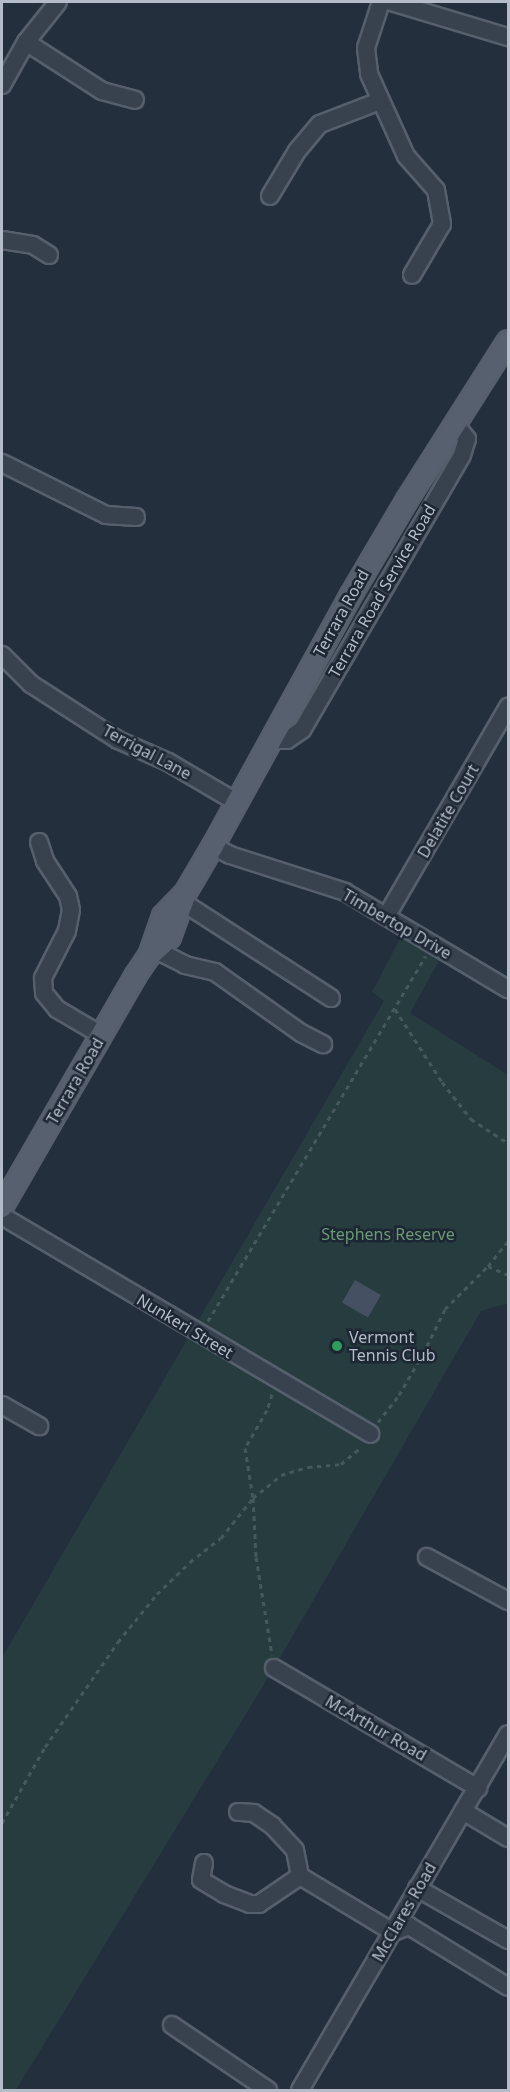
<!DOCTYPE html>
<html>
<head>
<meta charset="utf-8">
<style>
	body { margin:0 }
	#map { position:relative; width:510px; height:2092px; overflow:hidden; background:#242f3e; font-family:"Noto Sans",sans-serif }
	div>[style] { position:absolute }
	.green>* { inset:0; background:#263c3f }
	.building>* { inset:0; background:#455162; transform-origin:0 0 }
	.path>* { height:3px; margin-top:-1.5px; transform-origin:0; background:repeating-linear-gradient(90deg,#44595c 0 4.5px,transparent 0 9px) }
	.roads { filter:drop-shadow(2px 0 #565f6c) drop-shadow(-2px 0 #565f6c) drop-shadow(0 2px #565f6c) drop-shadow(0 -2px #565f6c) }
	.minor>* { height:16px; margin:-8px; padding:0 8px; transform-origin:8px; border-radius:8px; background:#38414e }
	.major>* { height:20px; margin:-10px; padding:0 10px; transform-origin:10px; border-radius:10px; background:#56606e }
	.dots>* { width:16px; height:16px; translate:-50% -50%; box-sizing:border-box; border:3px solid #1d2633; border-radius:50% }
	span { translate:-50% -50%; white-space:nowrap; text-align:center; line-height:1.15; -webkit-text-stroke:5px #1d2633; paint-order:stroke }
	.street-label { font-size:16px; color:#b4bcc9 }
	.park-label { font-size:16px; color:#6b9a76 }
	.poi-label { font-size:16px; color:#b4bcc9 }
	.left { translate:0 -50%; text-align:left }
	.frame { position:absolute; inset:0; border:3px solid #b4bcc9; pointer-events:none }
</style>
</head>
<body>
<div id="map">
	<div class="green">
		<div style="clip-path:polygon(403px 933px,440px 959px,410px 1013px,508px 1075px,508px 1303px,481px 1311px,274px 1668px,16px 2090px,2px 2090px,2px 1658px,384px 1001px,372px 992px)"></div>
	</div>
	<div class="building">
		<div style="left:355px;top:1280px;width:30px;height:26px;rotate:30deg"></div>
	</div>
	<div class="path">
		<div style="left:395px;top:1009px;width:87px;rotate:57.2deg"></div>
		<div style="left:442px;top:1082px;width:47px;rotate:51.9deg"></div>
		<div style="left:471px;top:1119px;width:44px;rotate:33deg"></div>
		<div style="left:488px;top:1266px;width:22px;rotate:24deg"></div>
		<div style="left:208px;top:1321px;width:425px;rotate:-59.2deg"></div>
		<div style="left:272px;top:1394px;width:17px;rotate:107deg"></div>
		<div style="left:267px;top:1410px;width:44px;rotate:120.1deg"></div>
		<div style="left:245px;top:1448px;width:51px;rotate:80.9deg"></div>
		<div style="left:253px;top:1498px;width:59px;rotate:87.1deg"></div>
		<div style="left:256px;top:1557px;width:99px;rotate:80.7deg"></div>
		<div style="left:378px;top:1422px;width:34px;rotate:-52deg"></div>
		<div style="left:399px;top:1395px;width:48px;rotate:-59.7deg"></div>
		<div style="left:423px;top:1354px;width:50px;rotate:-63.9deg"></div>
		<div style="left:445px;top:1309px;width:61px;rotate:-45deg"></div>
		<div style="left:488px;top:1266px;width:32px;rotate:-51deg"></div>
		<div style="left:2px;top:1823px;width:87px;rotate:-60.5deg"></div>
		<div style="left:45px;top:1747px;width:128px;rotate:-55.2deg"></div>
		<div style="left:118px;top:1642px;width:62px;rotate:-50.9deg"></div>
		<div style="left:157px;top:1594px;width:46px;rotate:-44.1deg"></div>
		<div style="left:190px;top:1562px;width:39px;rotate:-38deg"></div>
		<div style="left:221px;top:1538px;width:51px;rotate:-51.3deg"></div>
		<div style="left:253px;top:1498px;width:36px;rotate:-39deg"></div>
		<div style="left:281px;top:1475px;width:28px;rotate:-17deg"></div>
		<div style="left:308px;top:1467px;width:33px;rotate:-5deg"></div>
		<div style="left:341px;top:1464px;width:26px;rotate:-40deg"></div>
	</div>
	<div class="roads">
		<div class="minor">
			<div style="left:381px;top:2px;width:48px;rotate:108.1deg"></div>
			<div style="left:366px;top:48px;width:26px;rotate:83deg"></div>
			<div style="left:369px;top:74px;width:90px;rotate:65.7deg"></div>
			<div style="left:406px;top:156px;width:45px;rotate:48.6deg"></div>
			<div style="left:436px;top:190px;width:35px;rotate:80deg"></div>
			<div style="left:442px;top:224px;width:59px;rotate:120.5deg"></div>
			<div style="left:391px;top:2px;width:122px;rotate:16.7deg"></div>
			<div style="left:26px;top:42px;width:90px;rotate:32.8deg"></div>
			<div style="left:102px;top:91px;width:34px;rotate:15deg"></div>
			<div style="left:2px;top:85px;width:49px;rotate:-60.8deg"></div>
			<div style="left:26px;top:42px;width:51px;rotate:-51.3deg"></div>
			<div style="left:270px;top:196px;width:52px;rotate:-59deg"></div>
			<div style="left:297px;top:151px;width:35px;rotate:-50deg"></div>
			<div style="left:320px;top:124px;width:64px;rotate:-21deg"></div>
			<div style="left:2px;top:240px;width:31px;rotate:9deg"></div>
			<div style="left:33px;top:245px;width:19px;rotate:32deg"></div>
			<div style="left:2px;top:463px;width:116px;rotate:26.6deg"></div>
			<div style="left:106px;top:515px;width:30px;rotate:4deg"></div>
			<div style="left:2px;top:655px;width:41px;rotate:45deg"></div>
			<div style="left:31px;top:684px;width:103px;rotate:32.8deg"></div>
			<div style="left:118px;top:740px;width:55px;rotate:23.7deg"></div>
			<div style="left:168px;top:762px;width:81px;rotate:30.4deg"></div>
			<div style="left:273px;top:740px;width:14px"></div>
			<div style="left:287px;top:740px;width:18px;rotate:-34deg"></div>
			<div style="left:302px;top:730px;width:318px;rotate:-59.8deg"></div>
			<div style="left:462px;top:455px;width:17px;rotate:-73deg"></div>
			<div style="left:467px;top:439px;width:18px;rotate:-128deg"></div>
			<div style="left:39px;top:842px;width:20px;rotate:72deg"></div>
			<div style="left:45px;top:861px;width:42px;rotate:56.7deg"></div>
			<div style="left:68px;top:896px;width:14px;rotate:78deg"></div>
			<div style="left:71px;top:910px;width:21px;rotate:101deg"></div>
			<div style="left:67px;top:931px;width:53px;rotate:117.1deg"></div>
			<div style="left:43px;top:978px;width:15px;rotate:86deg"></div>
			<div style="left:44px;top:993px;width:21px;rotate:51deg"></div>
			<div style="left:57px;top:1009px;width:51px;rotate:30.6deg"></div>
			<div style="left:213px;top:846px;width:19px;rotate:28deg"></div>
			<div style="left:230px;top:855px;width:121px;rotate:17.8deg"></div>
			<div style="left:345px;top:892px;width:190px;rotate:30.8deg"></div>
			<div style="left:184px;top:903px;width:175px;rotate:32.9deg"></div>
			<div style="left:387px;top:915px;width:241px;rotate:-59.8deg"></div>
			<div style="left:156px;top:950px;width:33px;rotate:27deg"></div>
			<div style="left:185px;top:965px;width:31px;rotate:13deg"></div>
			<div style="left:215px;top:972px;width:105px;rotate:35.3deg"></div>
			<div style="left:301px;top:1033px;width:25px;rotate:27deg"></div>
			<div style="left:2px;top:1216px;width:428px;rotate:30.6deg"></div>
			<div style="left:2px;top:1405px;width:43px;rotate:29.6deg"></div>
			<div style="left:427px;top:1557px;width:92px;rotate:28.5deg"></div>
			<div style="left:274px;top:1668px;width:237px;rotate:30.5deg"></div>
			<div style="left:463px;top:1811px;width:52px;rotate:31deg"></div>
			<div style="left:204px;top:1863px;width:17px;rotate:100deg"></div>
			<div style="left:201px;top:1880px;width:27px;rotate:31deg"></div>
			<div style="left:224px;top:1894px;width:28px;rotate:21deg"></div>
			<div style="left:250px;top:1904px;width:9px"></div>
			<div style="left:259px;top:1904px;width:50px;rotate:-34.3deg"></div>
			<div style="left:300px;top:1876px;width:26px;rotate:-101deg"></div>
			<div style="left:295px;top:1850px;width:33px;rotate:-133deg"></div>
			<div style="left:273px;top:1826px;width:23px;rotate:-146deg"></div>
			<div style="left:254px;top:1813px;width:16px;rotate:-176deg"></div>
			<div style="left:300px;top:1876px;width:109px;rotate:31.1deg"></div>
			<div style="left:393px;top:1932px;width:17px;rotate:-21deg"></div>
			<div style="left:409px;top:1926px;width:116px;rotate:31.6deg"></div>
			<div style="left:417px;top:1888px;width:105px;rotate:29.7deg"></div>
			<div style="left:172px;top:2025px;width:116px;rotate:34.1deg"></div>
			<div style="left:300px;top:2090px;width:412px;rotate:-59.7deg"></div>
		</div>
		<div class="major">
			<div style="left:149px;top:956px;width:42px;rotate:-70.7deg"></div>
			<div style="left:163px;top:916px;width:33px;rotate:-46deg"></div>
			<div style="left:186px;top:892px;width:53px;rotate:-59.6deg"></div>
			<div style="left:213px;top:846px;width:286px;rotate:-61.2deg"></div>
			<div style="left:351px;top:595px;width:110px;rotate:-59.5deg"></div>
			<div style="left:407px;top:500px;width:188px;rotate:-57.6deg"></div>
			<div style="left:2px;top:1207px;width:268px;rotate:-60deg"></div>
			<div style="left:136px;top:975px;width:23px;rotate:-56deg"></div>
			<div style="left:149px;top:956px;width:28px;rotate:-42deg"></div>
			<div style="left:170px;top:937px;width:44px;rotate:-69.9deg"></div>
		</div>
	</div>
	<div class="dots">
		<div style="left:337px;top:1346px;background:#2e9e5b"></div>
	</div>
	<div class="street-label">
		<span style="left:382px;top:591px;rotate:-60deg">Terrara Road Service Road</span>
		<span style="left:341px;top:613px;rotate:-61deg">Terrara Road</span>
		<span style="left:147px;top:752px;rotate:28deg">Terrigal Lane</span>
		<span style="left:448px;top:811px;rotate:-60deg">Delatite Court</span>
		<span style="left:397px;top:924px;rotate:30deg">Timbertop Drive</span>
		<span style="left:75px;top:1081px;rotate:-60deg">Terrara Road</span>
		<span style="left:185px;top:1326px;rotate:31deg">Nunkeri Street</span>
		<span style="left:376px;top:1728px;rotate:30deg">McArthur Road</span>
		<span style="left:404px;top:1912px;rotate:-60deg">McClares Road</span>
	</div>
	<div class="park-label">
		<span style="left:388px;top:1234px">Stephens Reserve</span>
	</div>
	<div class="poi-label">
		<span class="left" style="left:349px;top:1346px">Vermont<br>Tennis Club</span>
	</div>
	<div class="frame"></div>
</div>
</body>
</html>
